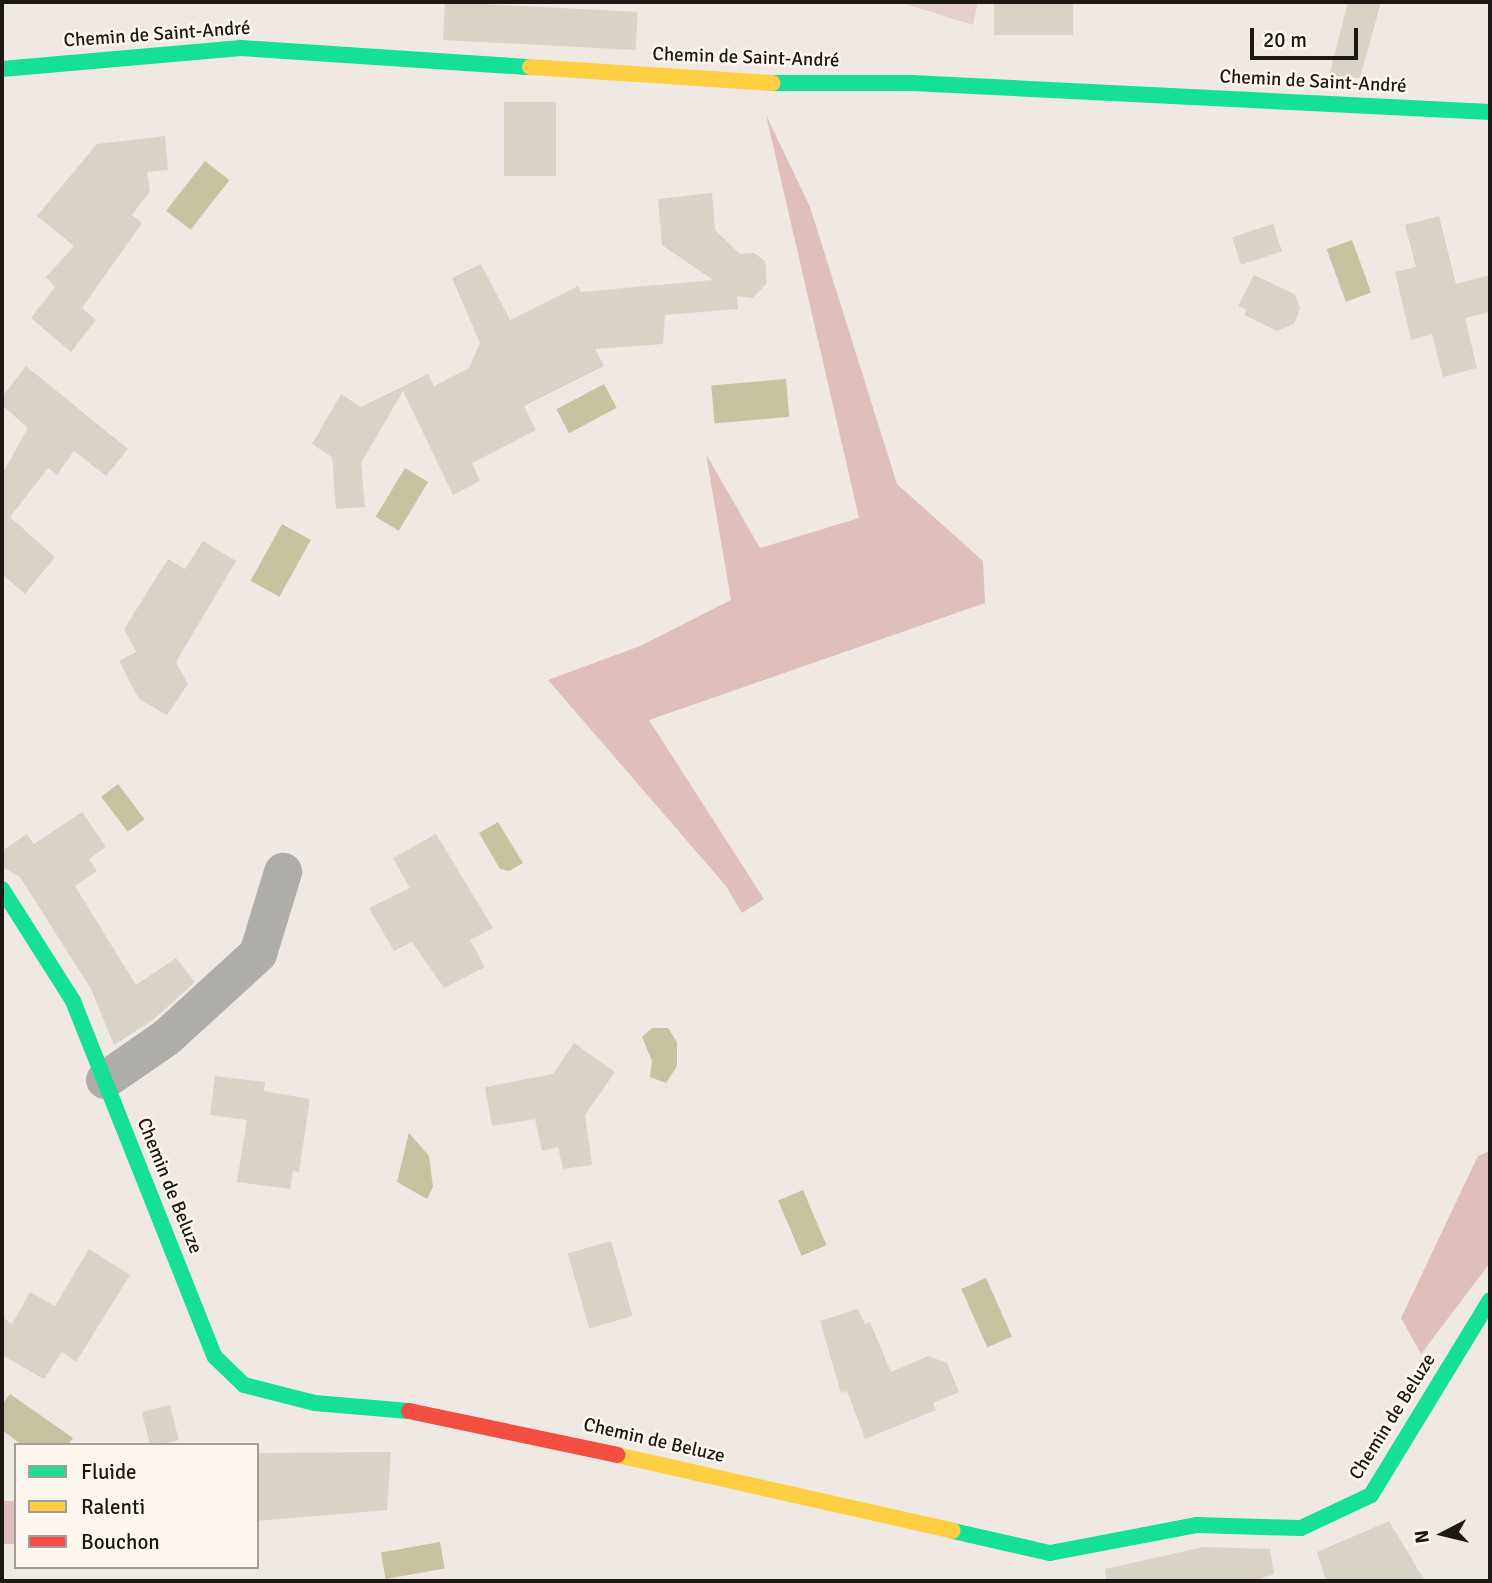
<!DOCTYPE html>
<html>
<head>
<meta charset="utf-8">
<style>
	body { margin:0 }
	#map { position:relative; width:1492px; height:1583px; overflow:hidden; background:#f0e9e3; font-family:Signika,sans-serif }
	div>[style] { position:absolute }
	.green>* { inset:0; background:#e4cfcb }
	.forest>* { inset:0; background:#dfbfbb; transform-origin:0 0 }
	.water>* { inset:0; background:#c7c2a0; transform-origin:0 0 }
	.building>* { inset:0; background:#d9d2c7; transform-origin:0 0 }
	.street>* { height:38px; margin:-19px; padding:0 19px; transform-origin:19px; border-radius:19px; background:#afadaa }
	.fast>* { height:16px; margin:-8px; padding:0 8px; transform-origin:8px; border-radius:8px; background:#16e098 }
	.slow>* { height:16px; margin:-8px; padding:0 8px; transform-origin:8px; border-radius:8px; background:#ffcf43 }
	.jam>* { height:16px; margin:-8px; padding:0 8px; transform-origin:8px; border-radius:8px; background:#f24e42 }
	span { translate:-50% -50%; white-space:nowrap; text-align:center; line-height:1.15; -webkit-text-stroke:5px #fef7f0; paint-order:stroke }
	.street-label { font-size:19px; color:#1c1814 }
	.frame { position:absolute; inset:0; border:4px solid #1c1814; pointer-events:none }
	.legend { position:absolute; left:14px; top:1443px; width:245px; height:126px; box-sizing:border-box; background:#fef7f0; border:2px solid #a49e98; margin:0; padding:9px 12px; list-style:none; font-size:21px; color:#1c1814 }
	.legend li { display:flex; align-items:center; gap:14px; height:35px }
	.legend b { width:35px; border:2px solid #a49e98 }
	.north { position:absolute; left:1408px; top:1499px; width:70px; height:70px; -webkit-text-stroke:5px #fef7f0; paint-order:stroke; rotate:263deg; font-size:19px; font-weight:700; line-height:28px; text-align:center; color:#1c1814 }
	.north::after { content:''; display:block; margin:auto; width:24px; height:32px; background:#1c1814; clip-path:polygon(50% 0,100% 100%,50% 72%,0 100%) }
	.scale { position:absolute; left:1250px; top:28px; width:108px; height:32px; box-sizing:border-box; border:4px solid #1c1814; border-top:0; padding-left:9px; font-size:21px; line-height:24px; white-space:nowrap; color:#1c1814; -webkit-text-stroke:5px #fef7f0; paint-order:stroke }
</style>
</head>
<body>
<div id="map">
	<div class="green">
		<div style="clip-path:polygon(899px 2px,978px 2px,973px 25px)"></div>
	</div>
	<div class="forest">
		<div style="clip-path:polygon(766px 115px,810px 207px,897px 484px,983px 561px,985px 603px,649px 720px,764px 899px,742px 913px,726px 886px,548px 680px,640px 646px,731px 600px,706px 454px,760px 548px,859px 518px)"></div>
		<div style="clip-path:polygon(1490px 1151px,1490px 1263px,1421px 1354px,1401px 1318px,1478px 1156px)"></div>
		<div style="left:2px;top:1501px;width:14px;height:43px"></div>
	</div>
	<div class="water">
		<div style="left:205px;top:161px;width:31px;height:63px;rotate:38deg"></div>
		<div style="left:1352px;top:240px;width:56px;height:27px;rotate:70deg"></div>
		<div style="left:786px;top:379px;width:38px;height:75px;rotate:85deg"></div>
		<div style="left:604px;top:384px;width:27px;height:54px;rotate:62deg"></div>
		<div style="left:405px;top:468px;width:27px;height:57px;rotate:31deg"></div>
		<div style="left:282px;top:524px;width:33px;height:65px;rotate:29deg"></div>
		<div style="left:118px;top:784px;width:44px;height:21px;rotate:53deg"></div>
		<div style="clip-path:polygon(498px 822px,523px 863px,509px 871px,500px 869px,479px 833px)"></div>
		<div style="clip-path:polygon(652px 1028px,668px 1028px,677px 1042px,677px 1066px,666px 1083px,650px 1077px,652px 1061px,642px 1037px)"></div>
		<div style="clip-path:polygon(409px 1133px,429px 1156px,433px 1187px,427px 1199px,397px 1182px)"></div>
		<div style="left:803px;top:1190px;width:60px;height:27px;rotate:67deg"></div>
		<div style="left:986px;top:1278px;width:64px;height:27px;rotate:66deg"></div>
		<div style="clip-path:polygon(10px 1394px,73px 1438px,68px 1445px,22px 1445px,2px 1430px,2px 1405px)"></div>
		<div style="left:440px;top:1542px;width:27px;height:60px;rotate:80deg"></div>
	</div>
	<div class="building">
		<div style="left:445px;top:2px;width:193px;height:38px;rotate:3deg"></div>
		<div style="left:994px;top:2px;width:79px;height:33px"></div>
		<div style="clip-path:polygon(1348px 2px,1381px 2px,1360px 78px,1329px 76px)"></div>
		<div style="left:504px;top:102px;width:52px;height:74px"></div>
		<div style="clip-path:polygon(165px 136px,168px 170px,147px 172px,150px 191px,132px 215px,142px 223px,82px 308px,96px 320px,71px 352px,31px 318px,55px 287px,46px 277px,74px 246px,37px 216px,97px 144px)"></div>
		<div style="clip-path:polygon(712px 193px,715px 230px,740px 254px,754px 253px,765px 261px,767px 283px,753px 298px,737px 296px,738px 309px,665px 315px,663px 344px,595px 349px,604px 366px,524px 406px,536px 430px,472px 463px,480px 481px,453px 495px,403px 391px,361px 463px,365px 507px,336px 509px,332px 457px,312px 444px,341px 394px,361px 407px,428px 374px,434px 386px,469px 368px,480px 343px,452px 278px,481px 264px,510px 320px,578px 286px,581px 292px,713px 280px,662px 245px,658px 199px)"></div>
		<div style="clip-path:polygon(1439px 216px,1456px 284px,1490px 275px,1490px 312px,1465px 318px,1477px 368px,1443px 377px,1432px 334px,1411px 340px,1395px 272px,1416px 267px,1405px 225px)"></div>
		<div style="left:1273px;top:224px;width:29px;height:43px;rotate:72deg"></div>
		<div style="clip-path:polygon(1254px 275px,1295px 294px,1300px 309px,1294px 324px,1277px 331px,1244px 315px,1247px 310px,1238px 306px)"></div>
		<div style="clip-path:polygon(26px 366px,128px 449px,106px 476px,74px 451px,57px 475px,48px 468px,10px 517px,55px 557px,25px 594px,2px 574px,2px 474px,28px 428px,2px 405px,2px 397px)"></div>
		<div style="clip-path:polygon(203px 541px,236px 561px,176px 662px,188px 684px,167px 715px,139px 699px,119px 661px,136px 652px,124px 629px,168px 559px,185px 569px)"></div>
		<div style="clip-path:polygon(82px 812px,106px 847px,89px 859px,97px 871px,75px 886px,136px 985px,176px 958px,195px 982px,153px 1020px,114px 1045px,91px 989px,20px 877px,2px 867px,2px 851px,27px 834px,34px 844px)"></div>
		<div style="clip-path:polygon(436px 834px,493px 928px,470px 940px,485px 967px,444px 988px,412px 942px,394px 951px,369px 908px,410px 888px,393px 858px)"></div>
		<div style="clip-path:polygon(574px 1043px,615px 1072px,585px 1115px,592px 1165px,563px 1169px,558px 1147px,542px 1151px,535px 1119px,492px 1126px,485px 1087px,553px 1074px)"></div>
		<div style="clip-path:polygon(215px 1076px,265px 1082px,264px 1091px,310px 1099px,299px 1172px,293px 1171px,290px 1189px,237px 1182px,247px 1120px,210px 1115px)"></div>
		<div style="left:611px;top:1241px;width:78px;height:45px;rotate:74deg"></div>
		<div style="clip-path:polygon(89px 1249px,130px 1275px,76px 1362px,62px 1352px,44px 1379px,2px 1355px,2px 1317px,12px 1324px,30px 1292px,55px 1306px)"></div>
		<div style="clip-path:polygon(858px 1309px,865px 1324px,870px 1322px,891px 1372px,928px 1356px,947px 1363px,959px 1392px,933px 1403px,936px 1410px,865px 1439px,847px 1391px,841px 1393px,820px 1321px)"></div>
		<div style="left:170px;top:1405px;width:36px;height:29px;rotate:76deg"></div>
		<div style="clip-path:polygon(391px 1452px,387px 1510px,257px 1521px,257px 1453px)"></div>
		<div style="clip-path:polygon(1389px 1521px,1425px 1581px,1326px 1581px,1317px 1552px)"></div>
		<div style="clip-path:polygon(1203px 1547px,1270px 1549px,1274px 1574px,1254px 1581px,1106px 1581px,1105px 1569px)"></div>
	</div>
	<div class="street">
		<div style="left:105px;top:1080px;width:75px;rotate:-34.7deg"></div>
		<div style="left:167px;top:1037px;width:123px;rotate:-42.4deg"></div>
		<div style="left:258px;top:954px;width:86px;rotate:-73deg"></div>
	</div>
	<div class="fast">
		<div style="left:2px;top:69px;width:240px;rotate:-5deg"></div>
		<div style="left:241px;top:48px;width:290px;rotate:3.8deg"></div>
		<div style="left:772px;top:83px;width:140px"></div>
		<div style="left:912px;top:83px;width:579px;rotate:2.87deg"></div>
		<div style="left:2px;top:889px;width:133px;rotate:57.6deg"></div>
		<div style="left:73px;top:1001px;width:383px;rotate:68.3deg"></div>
		<div style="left:215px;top:1357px;width:40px;rotate:44deg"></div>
		<div style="left:244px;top:1385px;width:73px;rotate:14.2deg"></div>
		<div style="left:315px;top:1403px;width:94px;rotate:4.9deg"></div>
		<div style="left:953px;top:1531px;width:99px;rotate:12.8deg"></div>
		<div style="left:1050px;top:1553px;width:150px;rotate:-10.8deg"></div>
		<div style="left:1197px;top:1525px;width:104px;rotate:1.7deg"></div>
		<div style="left:1301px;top:1528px;width:77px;rotate:-25.2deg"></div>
		<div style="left:1371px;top:1495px;width:228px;rotate:-58.6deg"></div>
	</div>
	<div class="slow">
		<div style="left:530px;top:67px;width:243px;rotate:3.8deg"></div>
		<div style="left:617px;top:1455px;width:344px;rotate:12.7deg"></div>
	</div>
	<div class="jam">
		<div style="left:409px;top:1411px;width:213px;rotate:11.9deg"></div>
	</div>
	<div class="street-label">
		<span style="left:157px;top:35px;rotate:-4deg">Chemin de Saint-André</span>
		<span style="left:746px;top:58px;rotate:2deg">Chemin de Saint-André</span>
		<span style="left:1313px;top:82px;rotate:3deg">Chemin de Saint-André</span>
		<span style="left:169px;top:1186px;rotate:68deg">Chemin de Beluze</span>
		<span style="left:1393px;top:1417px;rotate:-58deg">Chemin de Beluze</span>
		<span style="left:654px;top:1441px;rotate:13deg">Chemin de Beluze</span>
	</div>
	<div class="frame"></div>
	<ul class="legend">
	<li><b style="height:9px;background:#16e098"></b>Fluide</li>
	<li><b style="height:9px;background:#ffcf43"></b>Ralenti</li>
	<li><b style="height:9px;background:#f24e42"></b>Bouchon</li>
	</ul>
	<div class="north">N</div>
	<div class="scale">20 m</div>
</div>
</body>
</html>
